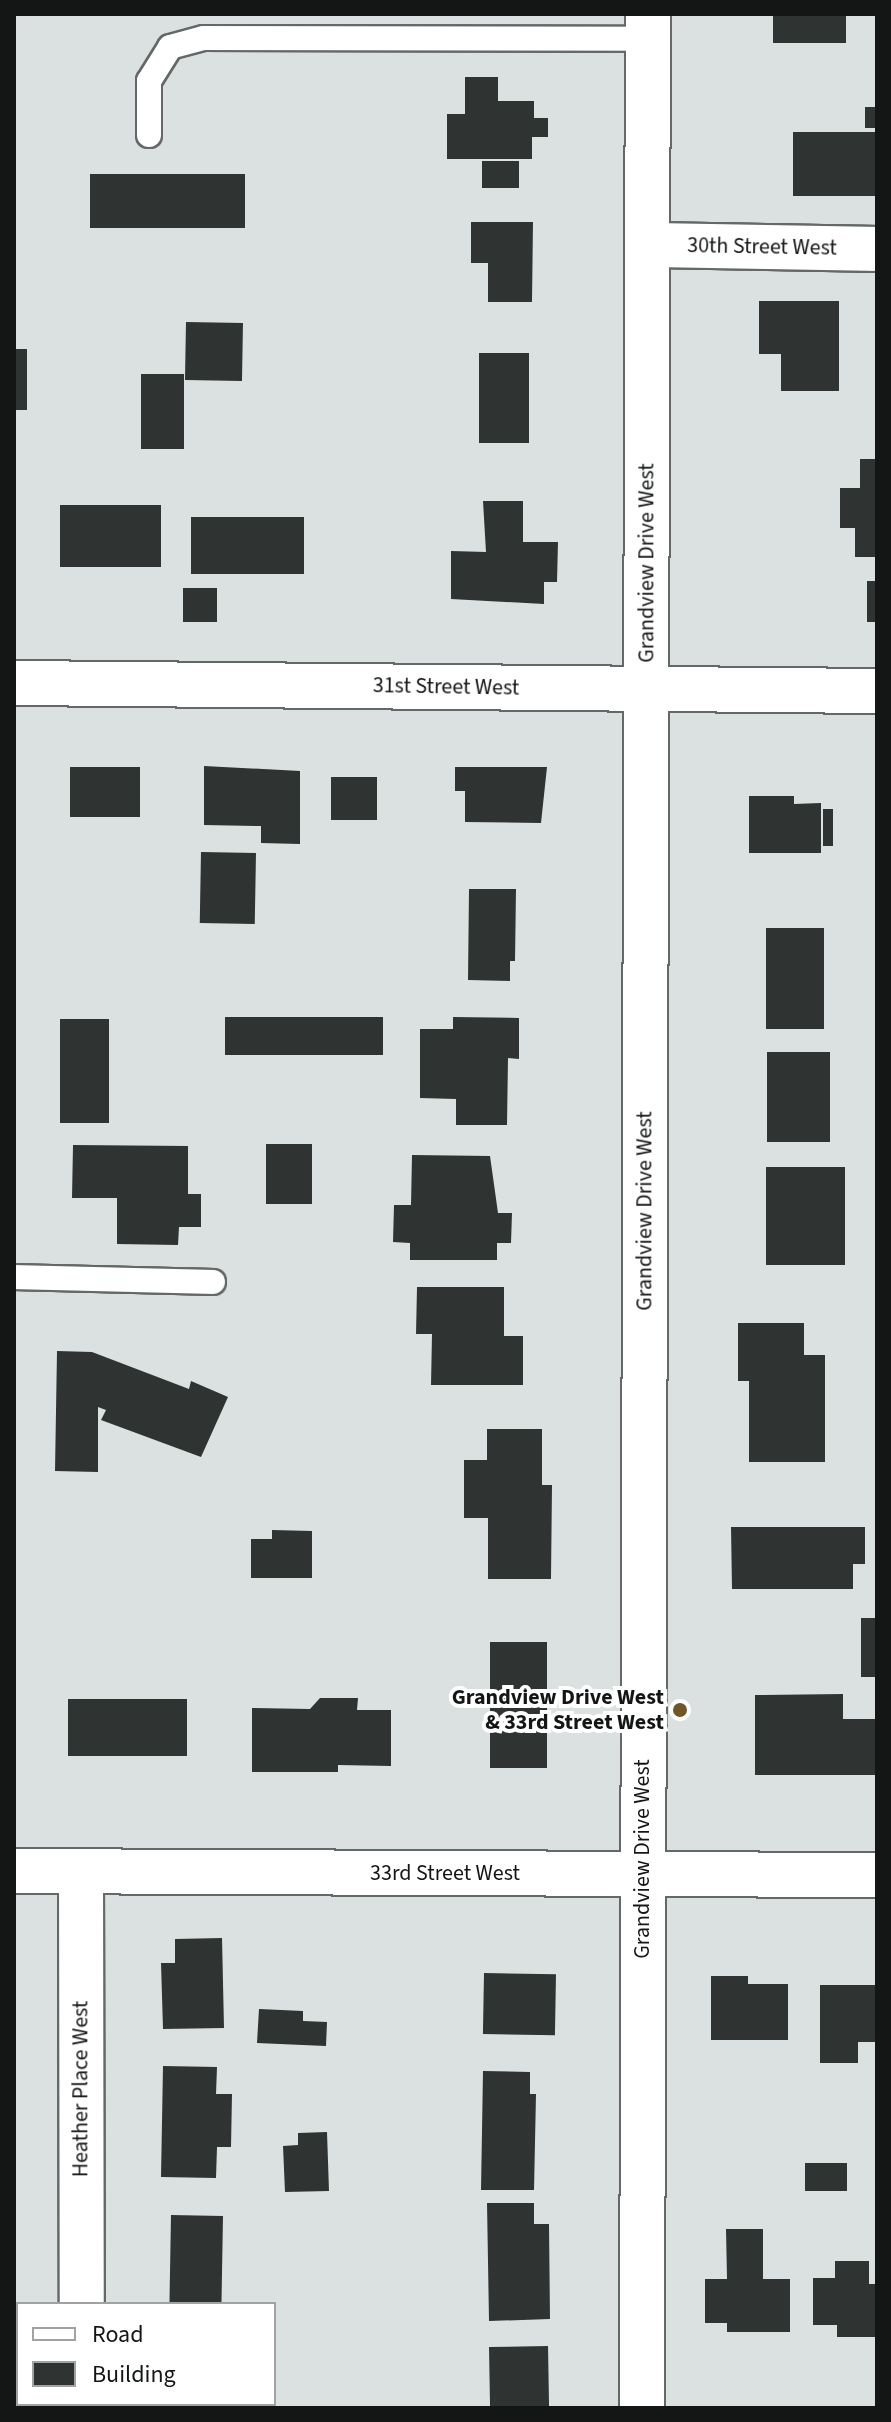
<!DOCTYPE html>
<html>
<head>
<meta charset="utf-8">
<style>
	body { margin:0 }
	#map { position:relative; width:891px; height:2422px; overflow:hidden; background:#dbe1e0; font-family:"Source Sans 3",sans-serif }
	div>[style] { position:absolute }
	.building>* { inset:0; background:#2f3331; transform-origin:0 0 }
	.roads { filter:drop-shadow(2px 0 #646968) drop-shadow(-2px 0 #646968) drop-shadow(0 2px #646968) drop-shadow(0 -2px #646968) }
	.service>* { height:24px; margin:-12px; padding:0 12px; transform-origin:12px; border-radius:12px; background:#fff }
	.minor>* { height:44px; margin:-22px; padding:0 22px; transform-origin:22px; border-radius:22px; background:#fff }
	.tertiary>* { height:44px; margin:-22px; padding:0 22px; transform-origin:22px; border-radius:22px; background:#fff }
	.dots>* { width:22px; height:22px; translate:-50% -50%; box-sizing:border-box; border:4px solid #fff; border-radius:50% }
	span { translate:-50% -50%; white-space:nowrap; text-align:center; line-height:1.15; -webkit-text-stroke:8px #fff; paint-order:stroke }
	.street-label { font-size:22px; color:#141616 }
	.poi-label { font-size:22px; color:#141616; font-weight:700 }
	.right { translate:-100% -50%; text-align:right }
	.frame { position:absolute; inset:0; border:16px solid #141616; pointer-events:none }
	.legend { position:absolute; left:16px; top:2302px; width:260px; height:104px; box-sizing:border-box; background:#fff; border:2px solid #a1a2a2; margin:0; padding:10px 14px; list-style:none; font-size:24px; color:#141616 }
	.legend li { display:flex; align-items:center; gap:16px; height:40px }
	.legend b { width:40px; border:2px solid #a1a2a2 }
</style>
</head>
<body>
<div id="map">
	<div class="building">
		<div style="left:773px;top:14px;width:73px;height:29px"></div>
		<div style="clip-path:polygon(465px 77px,498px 77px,498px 101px,534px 101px,534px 118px,548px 118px,548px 137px,532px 137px,532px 159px,447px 159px,447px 114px,465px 114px)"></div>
		<div style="left:865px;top:107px;width:12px;height:21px"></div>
		<div style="left:793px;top:132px;width:82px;height:64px"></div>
		<div style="left:482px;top:161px;width:37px;height:27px"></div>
		<div style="left:90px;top:174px;width:155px;height:54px"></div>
		<div style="clip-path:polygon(471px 222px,533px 222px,532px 302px,488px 302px,488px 263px,471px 263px)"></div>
		<div style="clip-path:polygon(759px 301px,839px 301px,839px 391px,781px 391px,781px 354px,759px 354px)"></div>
		<div style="left:186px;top:322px;width:57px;height:58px;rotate:1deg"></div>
		<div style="left:14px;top:349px;width:13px;height:61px"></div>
		<div style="left:479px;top:353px;width:50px;height:90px"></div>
		<div style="left:141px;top:374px;width:43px;height:75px"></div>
		<div style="clip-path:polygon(860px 459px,877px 459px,877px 557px,855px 557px,855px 528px,840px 528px,840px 488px,860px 488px)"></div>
		<div style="clip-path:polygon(483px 501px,523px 501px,523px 542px,558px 542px,557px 582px,544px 582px,544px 604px,451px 599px,451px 551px,486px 552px)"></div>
		<div style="left:60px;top:505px;width:101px;height:62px"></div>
		<div style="left:191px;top:517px;width:113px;height:57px"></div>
		<div style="left:867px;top:581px;width:10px;height:41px"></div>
		<div style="left:183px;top:588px;width:34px;height:34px"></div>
		<div style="clip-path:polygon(204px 766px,300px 771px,300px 844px,261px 843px,261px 826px,204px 825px)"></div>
		<div style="left:70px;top:767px;width:70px;height:50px"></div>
		<div style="clip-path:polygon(455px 767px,547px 767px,541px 823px,465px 822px,465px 791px,455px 791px)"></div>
		<div style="left:331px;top:777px;width:46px;height:43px"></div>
		<div style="clip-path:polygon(749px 796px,794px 796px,794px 804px,821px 803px,821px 853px,749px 853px)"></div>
		<div style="left:823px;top:809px;width:10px;height:37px"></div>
		<div style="left:201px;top:852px;width:55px;height:71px;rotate:1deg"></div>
		<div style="clip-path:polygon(469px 889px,516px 889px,515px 961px,510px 961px,510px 981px,468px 980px)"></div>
		<div style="left:766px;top:928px;width:58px;height:101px"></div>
		<div style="left:225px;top:1017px;width:158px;height:38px"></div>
		<div style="clip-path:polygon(453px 1017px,519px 1018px,519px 1059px,508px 1058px,507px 1125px,456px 1125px,456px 1099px,420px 1098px,420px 1029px,453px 1029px)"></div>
		<div style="left:60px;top:1019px;width:49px;height:104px"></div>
		<div style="left:767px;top:1052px;width:63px;height:90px"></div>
		<div style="left:266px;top:1144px;width:46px;height:60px"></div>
		<div style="clip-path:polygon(73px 1145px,188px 1146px,188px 1194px,201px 1194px,201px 1227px,179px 1227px,178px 1245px,117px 1244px,117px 1198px,72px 1198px)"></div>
		<div style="clip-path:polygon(412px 1155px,490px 1156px,498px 1213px,512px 1213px,511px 1243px,497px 1243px,497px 1260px,410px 1260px,410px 1243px,393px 1242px,394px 1205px,411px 1205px)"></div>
		<div style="left:845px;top:1167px;width:98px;height:79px;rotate:90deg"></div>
		<div style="clip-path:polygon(417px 1287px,504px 1287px,504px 1336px,523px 1336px,523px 1385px,431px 1385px,432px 1334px,416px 1334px)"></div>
		<div style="clip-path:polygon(738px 1323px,804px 1323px,804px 1355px,825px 1355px,825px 1462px,749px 1462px,749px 1381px,738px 1381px)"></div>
		<div style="clip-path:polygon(57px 1351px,92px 1352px,189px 1389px,191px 1381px,228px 1397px,201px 1457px,101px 1420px,106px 1410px,98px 1407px,98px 1472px,55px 1471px)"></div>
		<div style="clip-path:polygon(487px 1429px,542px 1429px,542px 1485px,552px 1485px,551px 1579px,488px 1579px,488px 1518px,464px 1518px,464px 1460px,487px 1460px)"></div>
		<div style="clip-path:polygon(731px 1527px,865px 1527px,865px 1564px,853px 1564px,853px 1589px,732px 1589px)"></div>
		<div style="clip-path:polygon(272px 1530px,312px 1531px,312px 1578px,251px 1578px,251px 1539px,272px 1539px)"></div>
		<div style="left:861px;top:1618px;width:16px;height:59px"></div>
		<div style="left:490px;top:1642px;width:57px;height:126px"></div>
		<div style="clip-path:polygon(843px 1694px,843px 1719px,877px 1719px,877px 1775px,755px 1775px,755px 1695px)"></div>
		<div style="clip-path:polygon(320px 1698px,358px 1698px,357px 1710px,391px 1710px,391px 1766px,338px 1765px,338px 1772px,252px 1772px,252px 1708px,310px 1709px)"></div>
		<div style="left:68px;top:1699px;width:119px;height:57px"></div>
		<div style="clip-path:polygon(222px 1938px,224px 2028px,163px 2029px,161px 1963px,175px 1963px,175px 1939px)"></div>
		<div style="left:484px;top:1973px;width:72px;height:61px;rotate:1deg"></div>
		<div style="clip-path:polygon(711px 1976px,748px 1976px,748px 1984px,788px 1984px,788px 2040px,711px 2040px)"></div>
		<div style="clip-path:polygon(820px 1985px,877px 1985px,877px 2042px,858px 2042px,858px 2063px,820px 2063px)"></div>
		<div style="clip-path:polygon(259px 2009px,303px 2011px,303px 2021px,327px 2022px,326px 2046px,257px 2043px)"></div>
		<div style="clip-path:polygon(163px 2066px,217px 2067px,216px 2094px,232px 2094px,231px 2147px,217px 2147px,216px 2178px,161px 2177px)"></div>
		<div style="clip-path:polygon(483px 2071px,530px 2072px,530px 2094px,536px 2094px,534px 2190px,481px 2190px)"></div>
		<div style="clip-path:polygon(327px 2132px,329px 2191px,285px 2192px,283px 2146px,298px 2145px,298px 2133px)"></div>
		<div style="left:805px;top:2163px;width:42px;height:28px"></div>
		<div style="clip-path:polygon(487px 2203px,534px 2203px,534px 2224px,549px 2224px,550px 2319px,489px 2321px)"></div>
		<div style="left:171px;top:2215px;width:52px;height:89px;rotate:1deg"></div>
		<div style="clip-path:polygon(726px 2229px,763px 2229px,763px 2279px,790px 2279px,790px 2332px,727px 2332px,727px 2323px,705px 2323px,705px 2279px,727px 2279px)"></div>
		<div style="clip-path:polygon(835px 2261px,869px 2261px,869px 2284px,877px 2284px,877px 2337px,837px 2337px,837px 2325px,813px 2325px,813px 2278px,835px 2278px)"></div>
		<div style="left:548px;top:2346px;width:62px;height:59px;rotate:89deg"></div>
		<div style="left:168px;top:2404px;width:55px;height:4px"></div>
	</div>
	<div class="roads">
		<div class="service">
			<div style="left:149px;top:135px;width:54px;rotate:-90deg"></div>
			<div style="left:149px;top:81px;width:40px;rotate:-58deg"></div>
			<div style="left:170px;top:47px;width:35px;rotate:-15deg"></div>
			<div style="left:204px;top:38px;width:444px;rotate:0.1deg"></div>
			<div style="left:14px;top:1277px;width:199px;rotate:1.4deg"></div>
		</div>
		<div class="minor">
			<div style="left:648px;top:245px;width:229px;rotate:1deg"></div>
			<div style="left:14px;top:683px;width:863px;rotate:0.53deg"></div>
			<div style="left:14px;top:1871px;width:863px;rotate:0.27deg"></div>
			<div style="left:81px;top:1873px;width:431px;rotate:89.9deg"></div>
			<div style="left:82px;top:2404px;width:4px;rotate:90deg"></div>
		</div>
		<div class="tertiary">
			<div style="left:642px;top:2408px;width:2394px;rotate:-89.86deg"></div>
		</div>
	</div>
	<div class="dots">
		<div style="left:680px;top:1710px;background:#705728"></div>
	</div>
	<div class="street-label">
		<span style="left:762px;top:247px;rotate:1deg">30th Street West</span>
		<span style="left:647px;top:563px;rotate:-90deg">Grandview Drive West</span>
		<span style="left:446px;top:687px;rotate:1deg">31st Street West</span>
		<span style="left:645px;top:1211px;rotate:-90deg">Grandview Drive West</span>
		<span style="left:643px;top:1859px;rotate:-90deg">Grandview Drive West</span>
		<span style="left:445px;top:1874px">33rd Street West</span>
		<span style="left:81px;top:2089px;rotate:-90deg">Heather Place West</span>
	</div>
	<div class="poi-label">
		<span class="right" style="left:664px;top:1710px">Grandview Drive West<br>&amp; 33rd Street West</span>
	</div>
	<div class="frame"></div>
	<ul class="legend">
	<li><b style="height:10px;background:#fff"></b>Road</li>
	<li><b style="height:22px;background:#2f3331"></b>Building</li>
	</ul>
</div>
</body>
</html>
